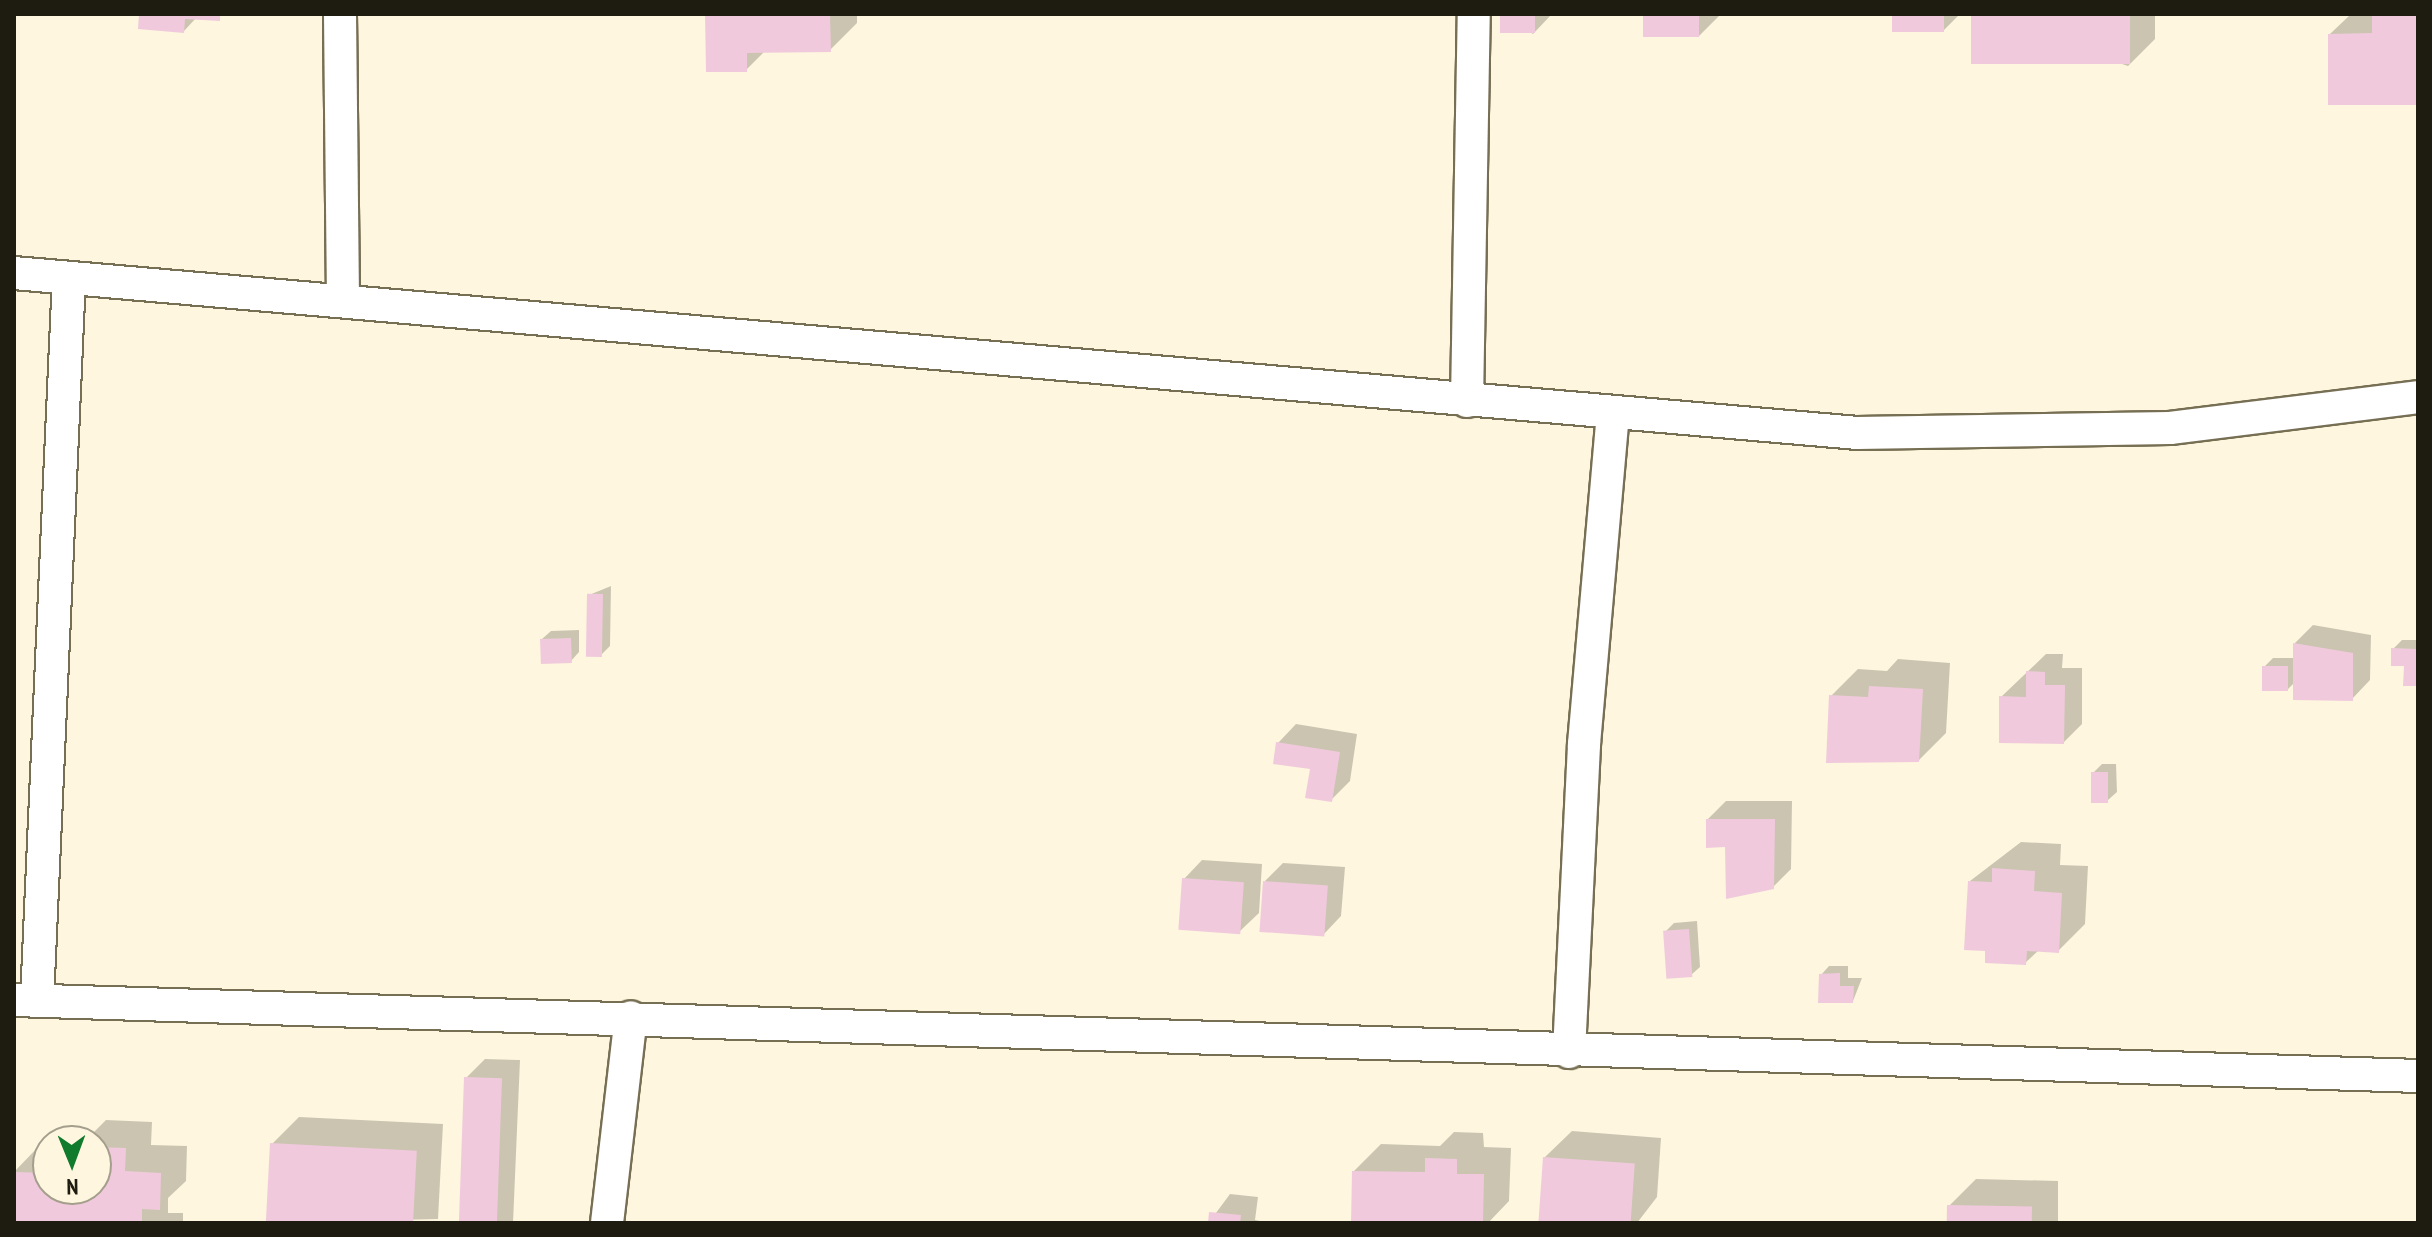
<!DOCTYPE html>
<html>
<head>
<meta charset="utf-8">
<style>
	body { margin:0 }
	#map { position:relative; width:2432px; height:1237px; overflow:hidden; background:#fef6de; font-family:"PT Sans Narrow",sans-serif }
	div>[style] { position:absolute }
	.shadow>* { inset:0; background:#0003 }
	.building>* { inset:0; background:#f0cadc; transform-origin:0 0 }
	.roads { filter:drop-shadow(2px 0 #776f54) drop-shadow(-2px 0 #776f54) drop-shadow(0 2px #776f54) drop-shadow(0 -2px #776f54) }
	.street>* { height:32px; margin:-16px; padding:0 16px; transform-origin:16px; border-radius:16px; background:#fff }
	span { translate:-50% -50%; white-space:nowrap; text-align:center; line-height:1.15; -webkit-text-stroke:6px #fef6de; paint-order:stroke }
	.frame { position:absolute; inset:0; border:16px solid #1e1b10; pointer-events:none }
	.north { position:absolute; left:32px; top:1125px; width:80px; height:80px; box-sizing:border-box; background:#fef6de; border:2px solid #a49e8c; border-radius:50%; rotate:179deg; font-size:22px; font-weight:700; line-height:32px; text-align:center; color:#1e1b10 }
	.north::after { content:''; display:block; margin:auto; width:28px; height:36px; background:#107a2d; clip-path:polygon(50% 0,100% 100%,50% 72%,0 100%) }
</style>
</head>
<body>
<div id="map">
	<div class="shadow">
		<div style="clip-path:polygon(141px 14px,224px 14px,197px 17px,184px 31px)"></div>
		<div style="clip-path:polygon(707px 14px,857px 14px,857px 23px,830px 50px,765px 51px,746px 70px)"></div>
		<div style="clip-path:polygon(1502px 14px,1552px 14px,1533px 34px)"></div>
		<div style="clip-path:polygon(1645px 14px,1721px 14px,1698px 37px)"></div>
		<div style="clip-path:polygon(1894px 14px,1960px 14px,1944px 30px)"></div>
		<div style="clip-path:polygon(1973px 14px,2155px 14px,2155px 39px,2128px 66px)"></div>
		<div style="clip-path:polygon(2351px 14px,2418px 14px,2415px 103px,2330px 34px)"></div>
		<div style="clip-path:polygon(611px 586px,610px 646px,601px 655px,589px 595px)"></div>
		<div style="clip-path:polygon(2313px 625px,2371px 635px,2370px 680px,2352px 699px,2295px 682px,2288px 689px,2264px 667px,2273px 658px,2295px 658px,2295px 643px)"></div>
		<div style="clip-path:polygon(579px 630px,579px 652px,571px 661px,542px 639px,551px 631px)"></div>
		<div style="clip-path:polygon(2402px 640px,2418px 640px,2418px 684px,2393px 649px)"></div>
		<div style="clip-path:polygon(2046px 654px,2063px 654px,2062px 668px,2082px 668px,2082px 724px,2064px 742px,2001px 697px)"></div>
		<div style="clip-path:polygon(1898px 659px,1950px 663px,1946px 733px,1919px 760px,1831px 696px,1858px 669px,1887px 671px)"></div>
		<div style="clip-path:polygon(1296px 724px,1357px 734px,1350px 781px,1331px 800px,1313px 768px,1278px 743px)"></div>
		<div style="clip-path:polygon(2102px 764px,2116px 764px,2117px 792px,2108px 800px,2093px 773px)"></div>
		<div style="clip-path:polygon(1726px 801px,1792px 801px,1791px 869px,1773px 887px,1708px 819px)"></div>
		<div style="clip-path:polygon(2021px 842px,2061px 844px,2060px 865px,2088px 866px,2085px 924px,2058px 951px,2039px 950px,2025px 963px,1987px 949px,1970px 881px)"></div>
		<div style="clip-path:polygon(1202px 860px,1262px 864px,1259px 913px,1240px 931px,1184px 879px)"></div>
		<div style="clip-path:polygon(1283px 863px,1345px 867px,1341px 916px,1323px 935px,1265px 881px)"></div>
		<div style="clip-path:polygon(1697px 921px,1700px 967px,1691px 975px,1665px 932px,1674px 923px)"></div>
		<div style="clip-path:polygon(1829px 966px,1848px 966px,1848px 978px,1862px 978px,1853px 1001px,1821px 975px)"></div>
		<div style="clip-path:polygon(485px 1059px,520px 1060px,513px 1223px,465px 1223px,466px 1078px)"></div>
		<div style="clip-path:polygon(299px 1117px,443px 1124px,438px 1219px,268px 1223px,272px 1144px)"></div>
		<div style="clip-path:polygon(106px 1120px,152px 1122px,151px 1145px,187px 1146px,186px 1181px,168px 1198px,168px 1213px,183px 1213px,183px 1223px,14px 1221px,14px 1172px,40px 1145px,48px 1145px,48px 1189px,96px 1189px,96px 1141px,85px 1141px)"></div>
		<div style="clip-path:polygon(1572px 1131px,1661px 1138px,1657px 1197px,1637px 1223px,1559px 1223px,1544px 1158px)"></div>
		<div style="clip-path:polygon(1454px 1132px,1483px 1133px,1484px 1147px,1511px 1148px,1509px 1201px,1488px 1223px,1381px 1223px,1354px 1171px,1381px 1144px,1440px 1146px)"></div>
		<div style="clip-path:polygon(1976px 1179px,2058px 1181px,2058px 1223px,1948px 1223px,1949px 1206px)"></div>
		<div style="clip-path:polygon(1230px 1194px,1258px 1197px,1255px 1220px,1270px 1223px,1181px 1223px,1210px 1221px)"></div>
	</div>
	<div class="building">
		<div style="clip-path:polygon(139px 14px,220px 14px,220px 21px,185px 19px,184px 33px,138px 29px)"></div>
		<div style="clip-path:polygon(705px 14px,830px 14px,831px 52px,747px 53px,747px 72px,706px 72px)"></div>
		<div style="left:1500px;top:14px;width:35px;height:19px"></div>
		<div style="left:1643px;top:14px;width:56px;height:23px"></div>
		<div style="left:1892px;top:14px;width:52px;height:18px"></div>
		<div style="left:1971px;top:14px;width:159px;height:50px"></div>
		<div style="clip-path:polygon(2372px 14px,2417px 14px,2416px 105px,2328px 105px,2328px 34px,2372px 33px)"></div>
		<div style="left:603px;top:594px;width:63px;height:16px;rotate:91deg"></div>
		<div style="left:571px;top:638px;width:25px;height:31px;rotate:88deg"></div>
		<div style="clip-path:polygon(2293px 643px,2353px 653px,2353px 701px,2293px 700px)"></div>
		<div style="clip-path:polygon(2391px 648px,2418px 649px,2418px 686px,2403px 686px,2404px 666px,2391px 666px)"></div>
		<div style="left:2262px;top:666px;width:26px;height:25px"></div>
		<div style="clip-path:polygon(2026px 671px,2045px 672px,2045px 685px,2065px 685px,2064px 744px,1999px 743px,1999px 696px,2026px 697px)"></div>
		<div style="clip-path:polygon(1869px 686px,1923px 689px,1919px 762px,1826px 763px,1829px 695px,1868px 697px)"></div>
		<div style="clip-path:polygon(1276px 742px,1340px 752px,1332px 802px,1305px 798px,1310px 769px,1273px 764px)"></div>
		<div style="left:2091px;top:772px;width:17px;height:31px"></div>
		<div style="clip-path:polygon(1706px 819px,1775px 819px,1774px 889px,1726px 899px,1725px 847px,1706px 848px)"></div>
		<div style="clip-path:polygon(1992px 868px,2035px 871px,2034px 891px,2062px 893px,2059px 953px,2027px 951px,2026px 965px,1985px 963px,1985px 951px,1964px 950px,1968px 881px,1992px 882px)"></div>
		<div style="left:1182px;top:878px;width:62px;height:52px;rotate:4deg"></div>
		<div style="left:1263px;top:881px;width:65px;height:51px;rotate:4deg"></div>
		<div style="left:1689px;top:929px;width:48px;height:26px;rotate:86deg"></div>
		<div style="clip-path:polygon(1840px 973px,1840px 986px,1854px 986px,1853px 1003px,1818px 1003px,1819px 974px)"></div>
		<div style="left:464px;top:1077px;width:38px;height:146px;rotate:2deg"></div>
		<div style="left:270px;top:1143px;width:147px;height:80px;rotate:3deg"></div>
		<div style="clip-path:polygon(96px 1147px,126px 1148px,125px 1171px,161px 1173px,160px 1210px,142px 1209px,142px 1223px,14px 1223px,14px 1172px,48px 1173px,48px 1189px,96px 1189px)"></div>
		<div style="left:1543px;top:1157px;width:92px;height:65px;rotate:4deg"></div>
		<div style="clip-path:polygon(1425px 1158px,1457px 1159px,1457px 1174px,1484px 1174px,1483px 1223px,1351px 1223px,1352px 1171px,1425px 1172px)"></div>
		<div style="left:1947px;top:1205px;width:85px;height:18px;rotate:1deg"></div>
		<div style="clip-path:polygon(1209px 1212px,1241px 1215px,1240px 1223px,1208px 1223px)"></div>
	</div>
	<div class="roads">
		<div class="street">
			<div style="left:340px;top:14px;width:286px;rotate:89.4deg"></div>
			<div style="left:14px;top:273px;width:1850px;rotate:4.96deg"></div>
			<div style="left:1857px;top:433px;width:313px;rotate:-0.9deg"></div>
			<div style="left:2170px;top:428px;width:250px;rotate:-7.1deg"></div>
			<div style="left:1467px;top:401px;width:387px;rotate:-89deg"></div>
			<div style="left:14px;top:1000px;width:2405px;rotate:1.81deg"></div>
			<div style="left:37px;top:1001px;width:724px;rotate:-87.47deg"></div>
			<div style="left:1569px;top:1052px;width:308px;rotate:-87.2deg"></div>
			<div style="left:1584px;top:744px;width:330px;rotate:-85deg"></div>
			<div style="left:607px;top:1223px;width:207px;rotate:-83.4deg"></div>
		</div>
	</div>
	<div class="frame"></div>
	<div class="north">N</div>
</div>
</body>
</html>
